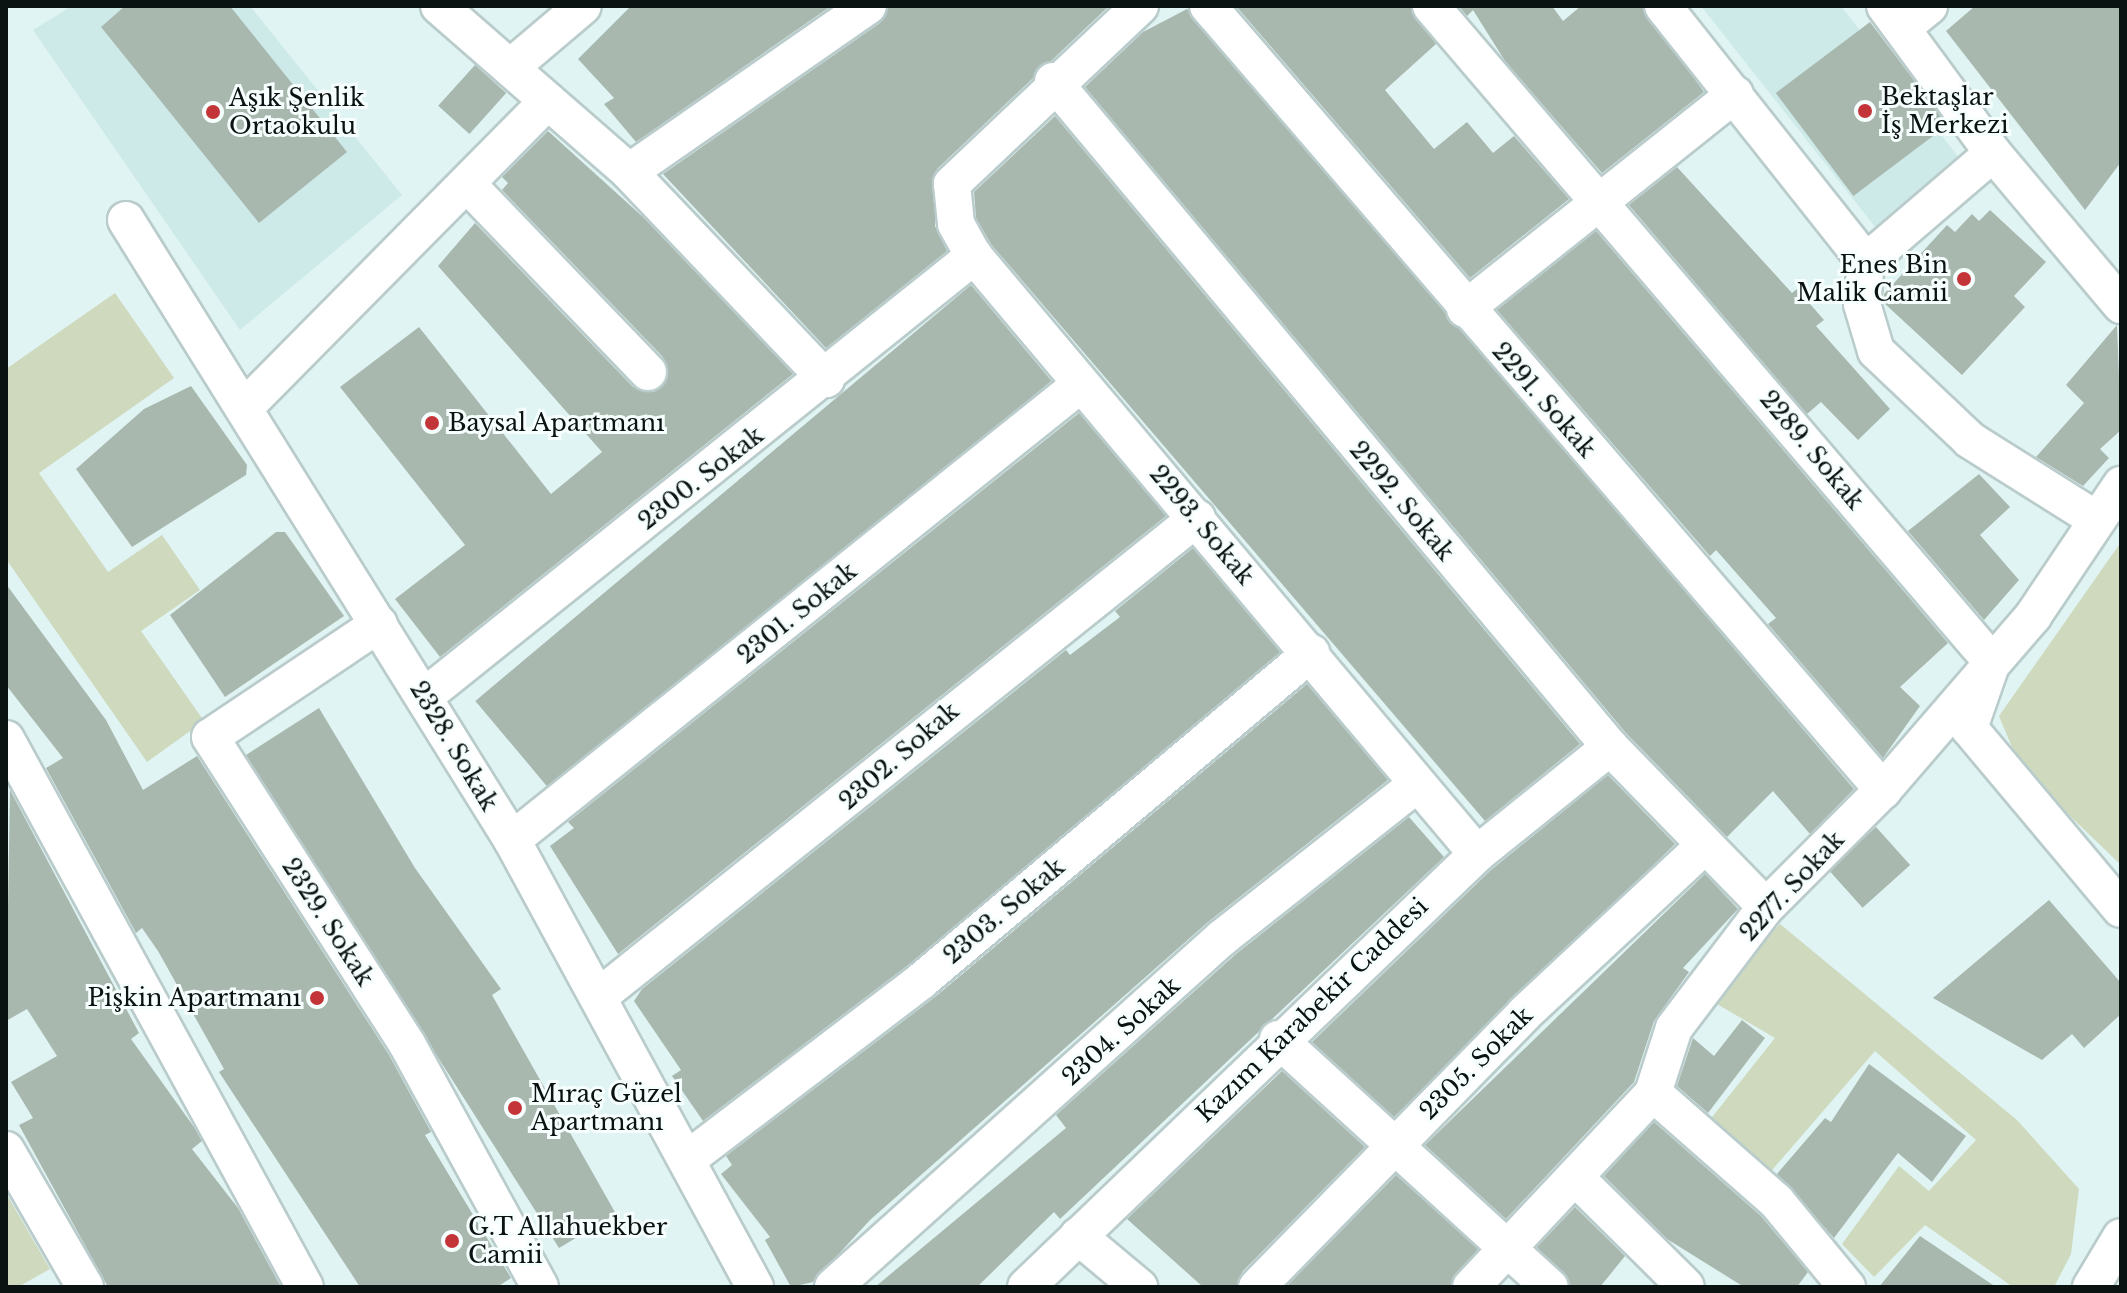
<!DOCTYPE html>
<html>
<head>
<meta charset="utf-8">
<style>
	body { margin:0 }
	#map { position:relative; width:2127px; height:1293px; overflow:hidden; background:#e0f4f3; font-family:"Libre Baskerville",serif }
	div>[style] { position:absolute }
	.built>* { inset:0; background:#cdeae9 }
	.green>* { inset:0; background:#ced9be }
	.building>* { inset:0; background:#a9b8af; transform-origin:0 0 }
	.roads { filter:drop-shadow(2px 0 #b9cccb) drop-shadow(-2px 0 #b9cccb) drop-shadow(0 2px #b9cccb) drop-shadow(0 -2px #b9cccb) }
	.street>* { height:36px; margin:-18px; padding:0 18px; transform-origin:18px; border-radius:18px; background:#fff }
	.dots>* { width:22px; height:22px; translate:-50% -50%; box-sizing:border-box; border:4px solid #f7fffe; border-radius:50% }
	span { translate:-50% -50%; white-space:nowrap; text-align:center; line-height:1.15; -webkit-text-stroke:6px #f7fffe; paint-order:stroke }
	.poi-label { font-size:24px; color:#0b1212 }
	.left { translate:0 -50%; text-align:left }
	.right { translate:-100% -50%; text-align:right }
	.street-label { font-size:24px; color:#0b1212 }
	.frame { position:absolute; inset:0; border:8px solid #0b1212; pointer-events:none }
</style>
</head>
<body>
<div id="map">
	<div class="built">
		<div style="clip-path:polygon(72px 6px,250px 6px,402px 195px,240px 330px,33px 30px)"></div>
		<div style="clip-path:polygon(1701px 6px,1841px 6px,1960px 159px,1876px 228px)"></div>
	</div>
	<div class="green">
		<div style="clip-path:polygon(115px 293px,174px 378px,39px 473px,108px 572px,162px 535px,200px 590px,141px 631px,204px 721px,147px 762px,6px 559px,6px 369px)"></div>
		<div style="clip-path:polygon(2121px 542px,2121px 865px,2021px 769px,1999px 716px)"></div>
		<div style="clip-path:polygon(1780px 924px,2017px 1120px,2079px 1189px,2071px 1254px,2054px 1287px,2013px 1287px,1925px 1225px,1874px 1277px,1842px 1244px,1899px 1166px,1929px 1191px,1976px 1140px,1875px 1051px,1766px 1177px,1705px 1126px,1775px 1038px,1710px 1000px)"></div>
		<div style="clip-path:polygon(6px 1193px,50px 1269px,18px 1287px,6px 1287px)"></div>
	</div>
	<div class="building">
		<div style="clip-path:polygon(125px 6px,230px 6px,347px 152px,259px 223px,101px 27px)"></div>
		<div style="clip-path:polygon(631px 6px,831px 6px,636px 142px,604px 104px,614px 98px,578px 59px)"></div>
		<div style="clip-path:polygon(889px 6px,1109px 6px,937px 169px,935px 226px,947px 251px,826px 348px,663px 174px,880px 23px)"></div>
		<div style="clip-path:polygon(1236px 6px,1411px 6px,1436px 44px,1385px 90px,1434px 149px,1467px 122px,1493px 153px,1514px 136px,1569px 199px,1470px 278px)"></div>
		<div style="clip-path:polygon(1459px 6px,1552px 6px,1563px 21px,1581px 6px,1642px 6px,1704px 92px,1602px 173px,1505px 61px,1473px 10px,1467px 16px)"></div>
		<div style="clip-path:polygon(1975px 6px,2121px 6px,2121px 162px,2085px 210px,1946px 31px)"></div>
		<div style="clip-path:polygon(1187px 9px,1854px 789px,1810px 834px,1773px 791px,1727px 837px,1626px 733px,1085px 87px,1143px 32px)"></div>
		<div style="left:1870px;top:22px;width:129px;height:118px;rotate:53deg"></div>
		<div style="left:475px;top:65px;width:42px;height:55px;rotate:42deg"></div>
		<div style="clip-path:polygon(1055px 116px,1580px 744px,1485px 821px,991px 244px,976px 218px,974px 192px)"></div>
		<div style="clip-path:polygon(548px 131px,643px 217px,793px 374px,440px 657px,395px 599px,465px 545px,340px 387px,419px 327px,551px 494px,602px 452px,438px 266px,475px 223px,633px 387px,654px 392px,668px 377px,663px 357px,502px 190px,508px 183px,502px 177px)"></div>
		<div style="clip-path:polygon(1677px 167px,1792px 293px,1797px 289px,1824px 320px,1816px 326px,1890px 409px,1858px 440px,1821px 402px,1807px 414px,1629px 205px)"></div>
		<div style="clip-path:polygon(1990px 210px,2046px 262px,2014px 296px,2025px 307px,1962px 375px,1884px 303px,1884px 294px,1947px 225px,1955px 232px,1972px 214px,1979px 221px)"></div>
		<div style="clip-path:polygon(1596px 231px,1948px 643px,1900px 687px,1920px 706px,1883px 758px,1768px 624px,1776px 618px,1716px 550px,1710px 556px,1497px 310px)"></div>
		<div style="left:971px;top:285px;width:125px;height:647px;rotate:50deg"></div>
		<div style="clip-path:polygon(2117px 325px,2121px 430px,2100px 449px,2109px 458px,2083px 486px,2036px 457px,2084px 403px,2066px 385px)"></div>
		<div style="clip-path:polygon(191px 386px,247px 465px,246px 475px,132px 547px,76px 469px,144px 409px)"></div>
		<div style="clip-path:polygon(1079px 413px,1166px 516px,618px 954px,550px 846px,574px 828px,568px 822px)"></div>
		<div style="clip-path:polygon(1979px 474px,2010px 507px,1980px 535px,2019px 580px,1984px 620px,1908px 531px)"></div>
		<div style="clip-path:polygon(276px 532px,285px 532px,344px 616px,225px 697px,170px 615px)"></div>
		<div style="clip-path:polygon(1193px 548px,1280px 652px,908px 965px,703px 1121px,672px 1076px,681px 1070px,634px 1001px,642px 989px,1066px 650px,1070px 655px,1120px 617px,1115px 611px)"></div>
		<div style="clip-path:polygon(6px 584px,106px 720px,143px 790px,197px 756px,389px 1055px,431px 1132px,425px 1135px,511px 1278px,497px 1287px,360px 1287px,219px 1072px,224px 1069px,158px 951px,142px 928px,136px 933px,46px 768px,63px 758px,6px 685px)"></div>
		<div style="clip-path:polygon(1307px 684px,1388px 780px,1208px 922px,870px 1220px,813px 1282px,791px 1287px,765px 1240px,770px 1237px,721px 1174px,732px 1165px,726px 1156px,935px 997px)"></div>
		<div style="clip-path:polygon(319px 708px,415px 868px,501px 989px,492px 995px,616px 1214px,559px 1248px,246px 755px)"></div>
		<div style="clip-path:polygon(1608px 775px,1675px 844px,1394px 1117px,1312px 1042px,1491px 870px)"></div>
		<div style="clip-path:polygon(10px 790px,139px 1033px,131px 1039px,194px 1127px,202px 1141px,192px 1149px,238px 1208px,281px 1287px,108px 1287px,43px 1169px,19px 1125px,33px 1118px,11px 1082px,57px 1056px,27px 1009px,6px 1021px)"></div>
		<div style="clip-path:polygon(1409px 817px,1444px 857px,1060px 1219px,1054px 1212px,977px 1287px,875px 1287px,1066px 1128px,1056px 1115px,1236px 954px)"></div>
		<div style="left:1876px;top:827px;width:51px;height:64px;rotate:48deg"></div>
		<div style="clip-path:polygon(1705px 874px,1738px 909px,1683px 968px,1689px 972px,1654px 1021px,1634px 1082px,1506px 1219px,1425px 1145px)"></div>
		<div style="clip-path:polygon(2049px 900px,2121px 983px,2121px 1014px,2084px 1048px,2072px 1034px,2042px 1060px,1933px 998px)"></div>
		<div style="clip-path:polygon(1742px 1020px,1765px 1038px,1708px 1113px,1677px 1086px,1693px 1038px,1714px 1056px)"></div>
		<div style="clip-path:polygon(1869px 1064px,1966px 1136px,1932px 1182px,1898px 1153px,1834px 1238px,1777px 1174px,1825px 1118px,1831px 1122px)"></div>
		<div style="clip-path:polygon(1282px 1071px,1365px 1147px,1242px 1272px,1237px 1287px,1203px 1287px,1127px 1219px)"></div>
		<div style="clip-path:polygon(1654px 1122px,1761px 1216px,1808px 1272px,1797px 1287px,1744px 1287px,1667px 1239px,1604px 1176px)"></div>
		<div style="clip-path:polygon(1396px 1175px,1478px 1249px,1451px 1287px,1286px 1287px)"></div>
		<div style="clip-path:polygon(1575px 1207px,1625px 1256px,1600px 1287px,1570px 1287px,1537px 1247px)"></div>
		<div style="clip-path:polygon(1920px 1236px,1996px 1287px,1879px 1287px)"></div>
	</div>
	<div class="roads">
		<div class="street">
			<div style="left:439px;top:6px;width:252px;rotate:41.1deg"></div>
			<div style="left:629px;top:172px;width:286px;rotate:46.4deg"></div>
			<div style="left:1140px;top:6px;width:259px;rotate:136.6deg"></div>
			<div style="left:952px;top:184px;width:40px;rotate:84.3deg"></div>
			<div style="left:956px;top:224px;width:37px;rotate:61deg"></div>
			<div style="left:974px;top:256px;width:781px;rotate:49.93deg"></div>
			<div style="left:1208px;top:6px;width:1035px;rotate:49.27deg"></div>
			<div style="left:1431px;top:6px;width:863px;rotate:49.46deg"></div>
			<div style="left:1992px;top:662px;width:70px;rotate:109.2deg"></div>
			<div style="left:1969px;top:728px;width:236px;rotate:50deg"></div>
			<div style="left:1663px;top:6px;width:327px;rotate:51.6deg"></div>
			<div style="left:1866px;top:262px;width:42px;rotate:95.4deg"></div>
			<div style="left:1862px;top:304px;width:49px;rotate:73.4deg"></div>
			<div style="left:1876px;top:351px;width:129px;rotate:43.4deg"></div>
			<div style="left:1970px;top:440px;width:150px;rotate:32.2deg"></div>
			<div style="left:1885px;top:6px;width:182px;rotate:53.7deg"></div>
			<div style="left:1993px;top:153px;width:199px;rotate:49.9deg"></div>
			<div style="left:1902px;top:28px;width:35px;rotate:-39deg"></div>
			<div style="left:511px;top:67px;width:94px;rotate:-40.3deg"></div>
			<div style="left:1053px;top:81px;width:868px;rotate:50.09deg"></div>
			<div style="left:1610px;top:747px;width:223px;rotate:45.7deg"></div>
			<div style="left:629px;top:172px;width:291px;rotate:-34.8deg"></div>
			<div style="left:467px;top:184px;width:261px;rotate:46.1deg"></div>
			<div style="left:126px;top:220px;width:730px;rotate:58.09deg"></div>
			<div style="left:512px;top:840px;width:509px;rotate:61.47deg"></div>
			<div style="left:1866px;top:262px;width:167px;rotate:-40.6deg"></div>
			<div style="left:1465px;top:309px;width:345px;rotate:-38.5deg"></div>
			<div style="left:244px;top:408px;width:432px;rotate:-45.3deg"></div>
			<div style="left:379px;top:624px;width:203px;rotate:146.2deg"></div>
			<div style="left:210px;top:737px;width:365px;rotate:57.3deg"></div>
			<div style="left:407px;top:1044px;width:277px;rotate:61.3deg"></div>
			<div style="left:425px;top:696px;width:704px;rotate:-38.71deg"></div>
			<div style="left:6px;top:739px;width:624px;rotate:61.38deg"></div>
			<div style="left:512px;top:840px;width:729px;rotate:-38.71deg"></div>
			<div style="left:602px;top:994px;width:762px;rotate:-38.66deg"></div>
			<div style="left:1278px;top:1039px;width:368px;rotate:42.4deg"></div>
			<div style="left:1653px;top:1093px;width:164px;rotate:41.3deg"></div>
			<div style="left:1776px;top:1201px;width:112px;rotate:50.5deg"></div>
			<div style="left:6px;top:1150px;width:158px;rotate:60deg"></div>
			<div style="left:689px;top:1158px;width:292px;rotate:-37.3deg"></div>
			<div style="left:921px;top:981px;width:510px;rotate:-40.06deg"></div>
			<div style="left:1577px;top:1179px;width:153px;rotate:44.7deg"></div>
			<div style="left:1078px;top:1236px;width:80px;rotate:39.9deg"></div>
			<div style="left:833px;top:1287px;width:523px;rotate:-41.9deg"></div>
			<div style="left:1222px;top:938px;width:248px;rotate:-38.3deg"></div>
			<div style="left:1026px;top:1287px;width:625px;rotate:-43.83deg"></div>
			<div style="left:1477px;top:854px;width:171px;rotate:-38.8deg"></div>
			<div style="left:1257px;top:1287px;width:382px;rotate:-45.6deg"></div>
			<div style="left:1524px;top:1014px;width:243px;rotate:-43deg"></div>
			<div style="left:1471px;top:1287px;width:266px;rotate:-46.8deg"></div>
			<div style="left:1653px;top:1093px;width:68px;rotate:-72.1deg"></div>
			<div style="left:1674px;top:1028px;width:152px;rotate:-52.8deg"></div>
			<div style="left:1766px;top:907px;width:165px;rotate:-45deg"></div>
			<div style="left:1883px;top:790px;width:230px;rotate:-49.2deg"></div>
			<div style="left:2033px;top:616px;width:158px;rotate:-56.1deg"></div>
			<div style="left:2091px;top:1287px;width:58px;rotate:-59deg"></div>
		</div>
	</div>
	<div class="dots">
		<div style="left:1865px;top:111px;background:#c43539"></div>
		<div style="left:213px;top:112px;background:#c43539"></div>
		<div style="left:1964px;top:279px;background:#c43539"></div>
		<div style="left:432px;top:423px;background:#c43539"></div>
		<div style="left:317px;top:998px;background:#c43539"></div>
		<div style="left:515px;top:1108px;background:#c43539"></div>
		<div style="left:452px;top:1241px;background:#c43539"></div>
	</div>
	<div class="poi-label">
		<span class="left" style="left:1881px;top:111px">Bektaşlar<br>İş Merkezi</span>
		<span class="left" style="left:229px;top:112px">Aşık Şenlik<br>Ortaokulu</span>
		<span class="right" style="left:1948px;top:279px">Enes Bin<br>Malik Camii</span>
		<span class="left" style="left:448px;top:423px">Baysal Apartmanı</span>
		<span class="right" style="left:301px;top:998px">Pişkin Apartmanı</span>
		<span class="left" style="left:531px;top:1108px">Mıraç Güzel<br>Apartmanı</span>
		<span class="left" style="left:468px;top:1241px">G.T Allahuekber<br>Camii</span>
	</div>
	<div class="street-label">
		<span style="left:1544px;top:400px;rotate:49deg">2291. Sokak</span>
		<span style="left:1812px;top:450px;rotate:50deg">2289. Sokak</span>
		<span style="left:701px;top:478px;rotate:-38deg">2300. Sokak</span>
		<span style="left:1402px;top:501px;rotate:50deg">2292. Sokak</span>
		<span style="left:1202px;top:525px;rotate:50deg">2293. Sokak</span>
		<span style="left:797px;top:613px;rotate:-39deg">2301. Sokak</span>
		<span style="left:454px;top:746px;rotate:59deg">2328. Sokak</span>
		<span style="left:899px;top:756px;rotate:-41deg">2302. Sokak</span>
		<span style="left:1792px;top:886px;rotate:-47deg">2277. Sokak</span>
		<span style="left:1004px;top:911px;rotate:-40deg">2303. Sokak</span>
		<span style="left:328px;top:922px;rotate:57deg">2329. Sokak</span>
		<span style="left:1312px;top:1010px;rotate:-44deg">Kazım Karabekir Caddesi</span>
		<span style="left:1121px;top:1031px;rotate:-42deg">2304. Sokak</span>
		<span style="left:1476px;top:1063px;rotate:-45deg">2305. Sokak</span>
	</div>
	<div class="frame"></div>
</div>
</body>
</html>
